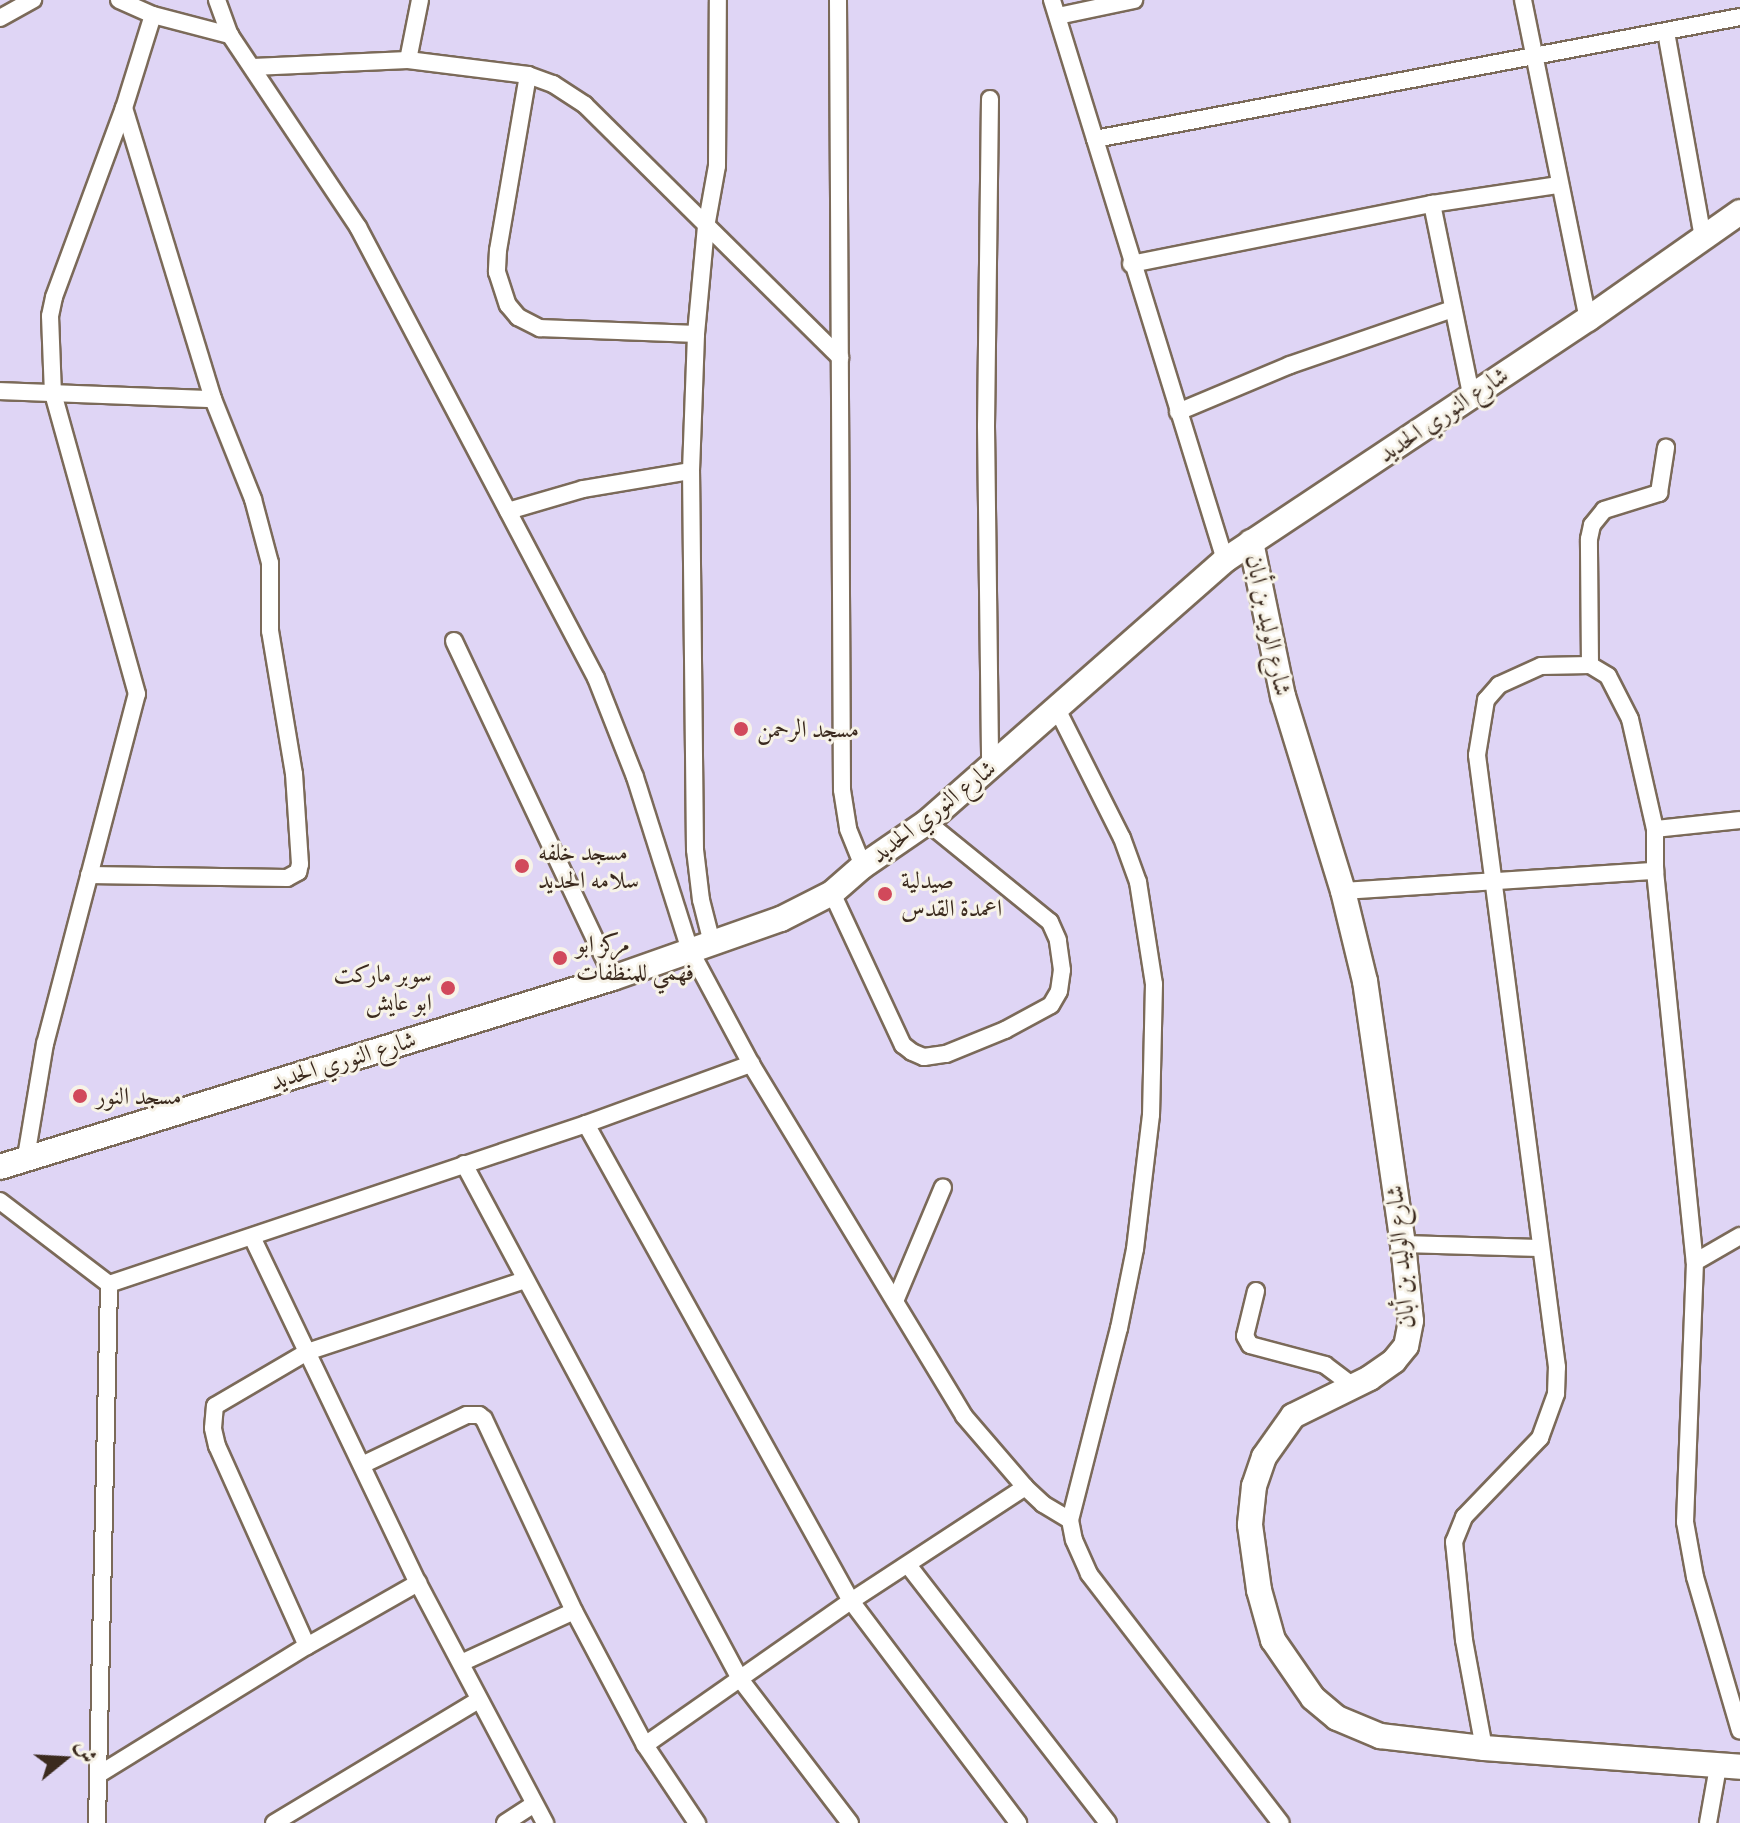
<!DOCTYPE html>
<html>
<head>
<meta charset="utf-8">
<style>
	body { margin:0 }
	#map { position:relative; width:1740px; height:1823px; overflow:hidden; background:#f2e2c6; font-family:"Gentium Book Plus",Amiri,serif }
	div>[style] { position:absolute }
	.built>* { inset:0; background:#dfd5f5; transform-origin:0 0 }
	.roads { filter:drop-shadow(2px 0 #7b6a59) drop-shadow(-2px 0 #7b6a59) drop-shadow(0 2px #7b6a59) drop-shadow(0 -2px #7b6a59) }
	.street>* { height:16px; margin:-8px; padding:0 8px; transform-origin:8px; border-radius:8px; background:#fff }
	.secondary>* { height:24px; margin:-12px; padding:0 12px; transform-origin:12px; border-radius:12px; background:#fff }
	.dots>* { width:22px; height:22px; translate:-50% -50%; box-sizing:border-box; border:4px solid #f7f3e8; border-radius:50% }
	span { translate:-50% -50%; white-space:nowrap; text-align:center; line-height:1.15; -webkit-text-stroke:6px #f7f3e8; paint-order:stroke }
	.street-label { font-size:24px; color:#3b2a1e }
	.poi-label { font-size:24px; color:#3b2a1e }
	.left { translate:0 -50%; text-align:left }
	.right { translate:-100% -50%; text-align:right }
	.north { position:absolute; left:24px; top:1719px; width:80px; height:80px; -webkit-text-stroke:6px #f7f3e8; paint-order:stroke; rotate:72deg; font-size:22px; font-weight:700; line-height:32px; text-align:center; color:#3b2a1e }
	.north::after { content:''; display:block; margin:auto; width:28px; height:36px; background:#3b2a1e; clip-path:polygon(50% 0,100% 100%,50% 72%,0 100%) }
</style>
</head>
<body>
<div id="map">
	<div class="built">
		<div style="left:0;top:0;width:1740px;height:1823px"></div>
	</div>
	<div class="roads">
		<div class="street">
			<div style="left:119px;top:0;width:37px;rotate:24deg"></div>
			<div style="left:153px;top:15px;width:80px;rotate:14.6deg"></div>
			<div style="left:217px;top:0;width:37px;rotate:70deg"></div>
			<div style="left:230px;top:35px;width:231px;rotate:56.3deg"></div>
			<div style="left:358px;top:227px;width:510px;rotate:62.18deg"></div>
			<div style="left:596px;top:678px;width:106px;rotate:68.5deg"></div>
			<div style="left:635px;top:777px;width:182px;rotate:72.4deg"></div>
			<div style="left:690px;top:950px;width:129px;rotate:61.8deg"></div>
			<div style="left:751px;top:1064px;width:411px;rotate:58.8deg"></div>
			<div style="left:964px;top:1416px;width:94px;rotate:49.3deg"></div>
			<div style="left:1025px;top:1487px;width:25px;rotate:43deg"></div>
			<div style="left:1043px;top:1504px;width:31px;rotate:31deg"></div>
			<div style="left:838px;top:0;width:790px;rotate:89.71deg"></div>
			<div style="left:842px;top:790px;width:39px;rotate:81deg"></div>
			<div style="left:848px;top:829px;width:40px;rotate:68deg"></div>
			<div style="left:1052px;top:0;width:586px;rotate:72.83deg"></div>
			<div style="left:1523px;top:0;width:326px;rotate:78.5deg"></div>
			<div style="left:1058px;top:16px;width:78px;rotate:-11.9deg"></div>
			<div style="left:0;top:18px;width:38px;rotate:-29deg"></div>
			<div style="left:1666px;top:32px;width:209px;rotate:79.8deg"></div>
			<div style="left:408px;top:60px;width:61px;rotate:-78.7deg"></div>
			<div style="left:253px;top:67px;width:155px;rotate:-2.6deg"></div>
			<div style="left:408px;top:60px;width:121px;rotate:7.1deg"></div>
			<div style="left:528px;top:75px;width:27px;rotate:20deg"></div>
			<div style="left:553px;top:84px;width:38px;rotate:33deg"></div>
			<div style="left:585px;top:105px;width:359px;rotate:44.7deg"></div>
			<div style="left:528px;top:75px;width:178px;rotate:99.7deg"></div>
			<div style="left:498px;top:250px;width:22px;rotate:93deg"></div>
			<div style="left:497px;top:272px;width:35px;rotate:72deg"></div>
			<div style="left:508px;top:305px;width:16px;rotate:50deg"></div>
			<div style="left:518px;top:317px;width:25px;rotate:27deg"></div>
			<div style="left:540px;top:328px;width:156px;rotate:2.2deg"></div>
			<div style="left:990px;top:99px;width:327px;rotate:90.7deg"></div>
			<div style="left:986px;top:426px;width:341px;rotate:89.3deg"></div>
			<div style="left:1095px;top:139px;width:656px;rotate:-10.71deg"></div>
			<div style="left:1432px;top:204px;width:194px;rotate:78.4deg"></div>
			<div style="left:1131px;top:264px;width:307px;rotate:-11.3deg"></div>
			<div style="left:1432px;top:204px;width:127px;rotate:-8.6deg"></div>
			<div style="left:0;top:391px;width:213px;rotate:2.2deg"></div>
			<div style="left:1178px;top:412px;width:121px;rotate:-22.8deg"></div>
			<div style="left:1290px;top:365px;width:172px;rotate:-19deg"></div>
			<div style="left:508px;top:511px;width:78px;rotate:-16.3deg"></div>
			<div style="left:583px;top:489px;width:109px;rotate:-9.5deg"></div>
			<div style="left:454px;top:641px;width:373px;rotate:64.7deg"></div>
			<div style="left:1590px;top:665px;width:126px;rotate:-90.5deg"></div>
			<div style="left:1589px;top:539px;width:14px;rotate:-78deg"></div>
			<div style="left:1592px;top:525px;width:19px;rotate:-51deg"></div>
			<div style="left:1604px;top:510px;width:58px;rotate:-17.2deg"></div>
			<div style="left:1659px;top:493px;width:46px;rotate:-81.2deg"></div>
			<div style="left:1057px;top:709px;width:144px;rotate:63.3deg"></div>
			<div style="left:1122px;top:838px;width:47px;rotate:70deg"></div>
			<div style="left:1138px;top:882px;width:103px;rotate:81.1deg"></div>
			<div style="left:1154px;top:984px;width:131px;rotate:91.3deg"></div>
			<div style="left:1151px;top:1115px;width:135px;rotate:96.8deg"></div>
			<div style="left:1135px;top:1249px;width:81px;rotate:101.4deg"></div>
			<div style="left:1119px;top:1328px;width:198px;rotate:104.3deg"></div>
			<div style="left:1070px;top:1520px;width:20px;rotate:79deg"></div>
			<div style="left:1074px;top:1540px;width:37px;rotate:66deg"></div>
			<div style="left:1089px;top:1574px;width:314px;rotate:52.4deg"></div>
			<div style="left:1655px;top:829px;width:85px;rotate:-6deg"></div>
			<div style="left:89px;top:875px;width:198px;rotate:0.9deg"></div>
			<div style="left:287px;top:878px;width:13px;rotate:-29deg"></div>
			<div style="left:298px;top:872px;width:8px;rotate:-76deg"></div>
			<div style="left:300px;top:864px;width:90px;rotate:-93.8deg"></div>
			<div style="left:294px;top:774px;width:145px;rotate:-99.5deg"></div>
			<div style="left:270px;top:631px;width:68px;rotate:-90deg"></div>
			<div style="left:270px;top:563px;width:66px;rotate:-104.9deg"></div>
			<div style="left:253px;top:499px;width:108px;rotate:-111.8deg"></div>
			<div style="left:213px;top:399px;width:304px;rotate:-107deg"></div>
			<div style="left:1343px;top:891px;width:313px;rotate:-3.7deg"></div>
			<div style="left:832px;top:893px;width:168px;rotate:65deg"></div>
			<div style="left:903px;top:1045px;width:11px;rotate:38deg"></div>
			<div style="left:912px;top:1052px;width:13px;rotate:23deg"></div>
			<div style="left:924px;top:1057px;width:22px;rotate:-8deg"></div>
			<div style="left:946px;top:1054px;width:64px;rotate:-22.1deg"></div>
			<div style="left:1005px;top:1030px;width:52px;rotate:-28.5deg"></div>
			<div style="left:1051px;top:1005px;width:16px;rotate:-60deg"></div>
			<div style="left:1059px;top:991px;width:21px;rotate:-82deg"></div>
			<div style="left:1062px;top:970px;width:30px;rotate:-98deg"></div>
			<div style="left:1058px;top:940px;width:20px;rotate:-114deg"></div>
			<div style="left:1050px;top:922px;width:159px;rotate:-140.9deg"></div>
			<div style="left:712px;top:943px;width:44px;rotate:-104.3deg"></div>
			<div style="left:701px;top:900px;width:50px;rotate:-96.8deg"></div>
			<div style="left:695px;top:850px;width:379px;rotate:-90.6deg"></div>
			<div style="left:691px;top:471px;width:137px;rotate:-87.9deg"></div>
			<div style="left:696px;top:334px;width:107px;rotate:-84.7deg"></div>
			<div style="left:706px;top:227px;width:62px;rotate:-79.8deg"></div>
			<div style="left:717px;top:166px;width:166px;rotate:-89.7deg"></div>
			<div style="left:586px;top:1124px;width:546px;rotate:60.95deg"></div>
			<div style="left:851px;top:1601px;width:278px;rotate:53deg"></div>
			<div style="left:26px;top:1157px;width:115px;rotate:-80.5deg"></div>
			<div style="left:45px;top:1044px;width:362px;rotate:-75.3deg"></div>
			<div style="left:137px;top:694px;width:312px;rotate:-105.6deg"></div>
			<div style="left:53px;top:394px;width:78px;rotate:-92.2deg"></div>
			<div style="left:50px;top:316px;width:19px;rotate:-78deg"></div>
			<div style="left:54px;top:297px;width:202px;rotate:-69.7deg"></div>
			<div style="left:124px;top:108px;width:97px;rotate:-72.7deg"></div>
			<div style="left:464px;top:1164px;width:584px;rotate:61.81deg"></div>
			<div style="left:740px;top:1679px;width:181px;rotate:52.6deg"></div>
			<div style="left:0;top:1201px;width:137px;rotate:37.3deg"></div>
			<div style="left:109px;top:1284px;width:503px;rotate:-18.54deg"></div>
			<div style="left:586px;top:1124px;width:176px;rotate:-20deg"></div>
			<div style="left:252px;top:1237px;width:384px;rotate:64.4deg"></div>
			<div style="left:418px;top:1583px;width:272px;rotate:62.1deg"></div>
			<div style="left:1403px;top:1244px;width:136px;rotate:1.7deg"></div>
			<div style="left:1695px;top:1262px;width:52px;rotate:-30deg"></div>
			<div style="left:1256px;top:1291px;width:46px;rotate:103.7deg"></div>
			<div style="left:1245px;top:1336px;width:10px;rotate:61deg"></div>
			<div style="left:1250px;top:1345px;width:78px;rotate:14.9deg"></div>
			<div style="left:1325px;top:1365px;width:34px;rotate:37deg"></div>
			<div style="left:896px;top:1299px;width:121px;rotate:-67.2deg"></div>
			<div style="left:362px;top:1465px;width:116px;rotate:-25.5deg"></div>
			<div style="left:467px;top:1415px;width:12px"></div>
			<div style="left:479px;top:1415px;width:6px;rotate:39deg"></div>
			<div style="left:484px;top:1419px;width:212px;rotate:64.9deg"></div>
			<div style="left:574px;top:1611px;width:152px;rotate:62.1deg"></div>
			<div style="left:645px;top:1745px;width:94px;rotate:56.3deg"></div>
			<div style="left:908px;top:1565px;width:326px;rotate:52.2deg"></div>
			<div style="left:307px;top:1646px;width:219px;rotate:-114.2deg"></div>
			<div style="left:217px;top:1446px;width:18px;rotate:-103deg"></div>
			<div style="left:213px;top:1428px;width:22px;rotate:-85deg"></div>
			<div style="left:215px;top:1406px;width:107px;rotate:-30.4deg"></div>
			<div style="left:307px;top:1352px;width:230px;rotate:-18.3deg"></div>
			<div style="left:461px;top:1663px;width:124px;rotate:-24.7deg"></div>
			<div style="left:645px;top:1745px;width:251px;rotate:-35deg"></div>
			<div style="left:851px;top:1601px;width:208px;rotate:-33.2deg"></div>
			<div style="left:1484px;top:1748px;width:110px;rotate:-100.5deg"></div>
			<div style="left:1464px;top:1640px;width:99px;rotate:-95.8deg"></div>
			<div style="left:1454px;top:1542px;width:27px;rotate:-68deg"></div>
			<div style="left:1464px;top:1517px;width:110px;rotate:-46.1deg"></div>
			<div style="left:1540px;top:1438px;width:47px;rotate:-70deg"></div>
			<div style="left:1556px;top:1394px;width:27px;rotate:-88deg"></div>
			<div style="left:1557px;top:1367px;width:617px;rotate:-97.45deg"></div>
			<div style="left:1477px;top:755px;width:56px;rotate:-80.7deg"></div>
			<div style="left:1486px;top:700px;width:20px;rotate:-49deg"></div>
			<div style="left:1499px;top:685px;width:46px;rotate:-24.3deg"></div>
			<div style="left:1541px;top:666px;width:49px;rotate:-1.2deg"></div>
			<div style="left:1590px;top:665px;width:21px;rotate:31deg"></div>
			<div style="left:1608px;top:676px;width:48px;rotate:62.9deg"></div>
			<div style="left:1630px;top:719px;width:113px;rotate:77.2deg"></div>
			<div style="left:1655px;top:829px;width:42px;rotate:90deg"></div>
			<div style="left:1655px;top:871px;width:393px;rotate:84.2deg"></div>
			<div style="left:1695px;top:1262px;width:260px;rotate:92.2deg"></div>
			<div style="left:1685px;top:1522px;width:56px;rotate:79.7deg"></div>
			<div style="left:1695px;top:1577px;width:160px;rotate:73.7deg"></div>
			<div style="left:101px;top:1773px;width:242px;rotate:-31.7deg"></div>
			<div style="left:307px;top:1646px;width:128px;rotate:-29.6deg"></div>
			<div style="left:97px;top:1823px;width:539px;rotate:-88.72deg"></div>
			<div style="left:274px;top:1823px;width:237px;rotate:-31deg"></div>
			<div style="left:505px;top:1823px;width:33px;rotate:-33deg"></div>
			<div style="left:1708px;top:1823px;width:57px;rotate:-79.9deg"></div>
		</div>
		<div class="secondary">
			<div style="left:1251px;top:542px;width:157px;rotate:78.3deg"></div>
			<div style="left:1283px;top:696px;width:204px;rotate:72.9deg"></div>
			<div style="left:1343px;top:891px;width:93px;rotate:76.3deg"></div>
			<div style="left:1365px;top:981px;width:266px;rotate:81.8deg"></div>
			<div style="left:1403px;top:1244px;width:77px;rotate:84.1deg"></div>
			<div style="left:1411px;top:1321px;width:25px;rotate:101deg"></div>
			<div style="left:1406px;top:1346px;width:19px;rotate:129deg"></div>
			<div style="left:1394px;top:1361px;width:29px;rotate:145deg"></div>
			<div style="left:1370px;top:1378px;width:86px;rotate:153.7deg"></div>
			<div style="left:1293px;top:1416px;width:50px;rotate:125.3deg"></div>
			<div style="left:1264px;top:1457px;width:31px;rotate:109deg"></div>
			<div style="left:1254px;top:1486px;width:39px;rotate:96deg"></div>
			<div style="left:1250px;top:1525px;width:66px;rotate:82.1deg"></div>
			<div style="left:1259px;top:1590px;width:52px;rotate:74.4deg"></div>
			<div style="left:1273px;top:1640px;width:70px;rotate:55.4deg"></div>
			<div style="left:1313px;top:1698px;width:31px;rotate:40deg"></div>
			<div style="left:1337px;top:1718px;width:47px;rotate:22.7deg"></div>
			<div style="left:1380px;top:1736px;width:105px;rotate:6.6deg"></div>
			<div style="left:1484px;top:1748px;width:257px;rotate:4.2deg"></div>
			<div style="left:0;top:1167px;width:641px;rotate:-17.14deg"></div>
			<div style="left:613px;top:978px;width:178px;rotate:-19.4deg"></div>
			<div style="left:781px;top:919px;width:57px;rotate:-27deg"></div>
			<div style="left:832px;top:893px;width:41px;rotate:-41.1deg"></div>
			<div style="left:863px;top:866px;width:78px;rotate:-34.5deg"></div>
			<div style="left:927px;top:822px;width:397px;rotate:-41.3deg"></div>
			<div style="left:1225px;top:560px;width:436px;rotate:-33.6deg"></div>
			<div style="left:1588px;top:319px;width:186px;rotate:-35.1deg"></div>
		</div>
	</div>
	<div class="dots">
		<div style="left:741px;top:729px;background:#d1495b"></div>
		<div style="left:522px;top:866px;background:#d1495b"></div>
		<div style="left:885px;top:894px;background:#d1495b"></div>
		<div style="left:560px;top:958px;background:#d1495b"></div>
		<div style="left:448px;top:988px;background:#d1495b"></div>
		<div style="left:80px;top:1096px;background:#d1495b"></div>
	</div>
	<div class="street-label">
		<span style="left:1443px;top:414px;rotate:-34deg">شارع النوري الحديد</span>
		<span style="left:1269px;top:625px;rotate:78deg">شارع الوليد بن أبان</span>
		<span style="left:933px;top:811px;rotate:-38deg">شارع النوري الحديد</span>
		<span style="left:343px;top:1060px;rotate:-17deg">شارع النوري الحديد</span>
		<span style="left:1400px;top:1257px;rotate:-95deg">شارع الوليد بن أبان</span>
	</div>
	<div class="poi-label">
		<span class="left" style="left:757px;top:729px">مسجد الرحمن</span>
		<span class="left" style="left:538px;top:866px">مسجد خلفه<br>سلامه الحديد</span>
		<span class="left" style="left:901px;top:894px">صيدلية<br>اعمدة القدس</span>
		<span class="left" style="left:576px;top:958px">مركز ابو<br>فهمي للمنظفات</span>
		<span class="right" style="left:432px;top:988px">سوبر ماركت<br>ابو عايش</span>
		<span class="left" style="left:96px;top:1096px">مسجد النور</span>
	</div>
	<div class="north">ش</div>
</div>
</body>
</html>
